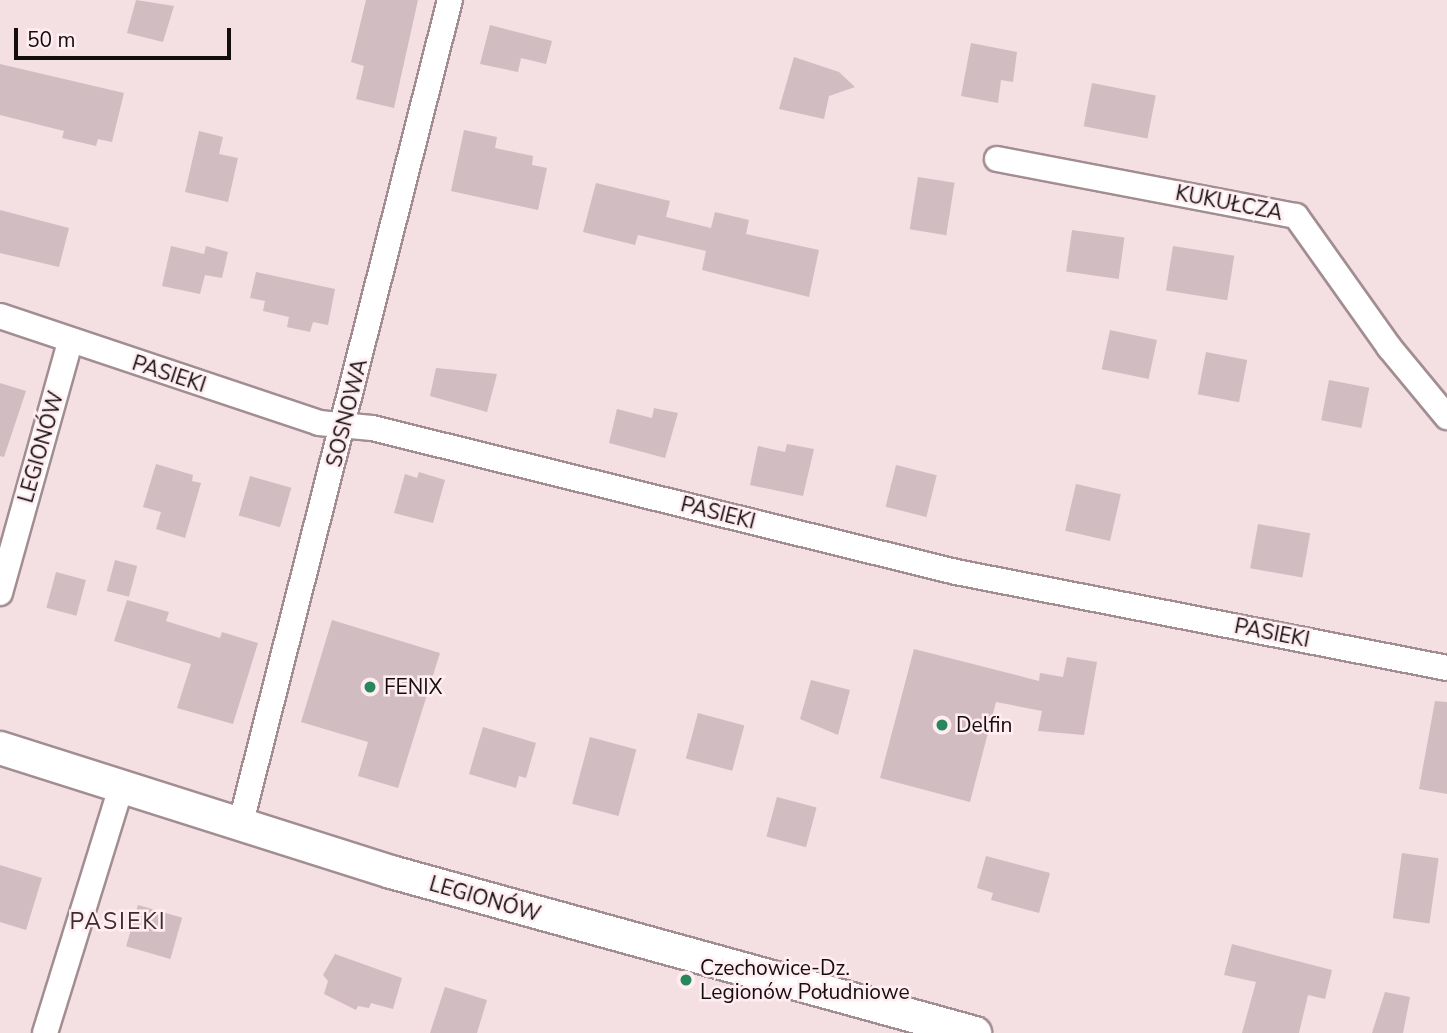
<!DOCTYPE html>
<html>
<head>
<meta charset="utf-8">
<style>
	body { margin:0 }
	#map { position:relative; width:1447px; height:1033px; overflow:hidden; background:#f4dfe3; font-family:"Nunito Sans",sans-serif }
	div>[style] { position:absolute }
	.building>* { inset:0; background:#d1bcc1; transform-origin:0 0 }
	.roads { filter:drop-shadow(2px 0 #a28e92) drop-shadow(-2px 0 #a28e92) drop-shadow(0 2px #a28e92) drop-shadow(0 -2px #a28e92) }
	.minor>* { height:24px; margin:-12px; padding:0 12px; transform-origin:12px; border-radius:12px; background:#fff }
	.tertiary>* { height:32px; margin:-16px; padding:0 16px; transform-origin:16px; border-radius:16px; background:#fff }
	.dots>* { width:19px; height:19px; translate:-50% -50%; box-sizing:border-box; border:4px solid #ffedf1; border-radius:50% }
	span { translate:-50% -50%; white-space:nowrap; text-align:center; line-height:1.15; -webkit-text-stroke:5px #ffedf1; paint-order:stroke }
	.street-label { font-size:21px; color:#140d0f }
	.poi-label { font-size:21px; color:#140d0f }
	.left { translate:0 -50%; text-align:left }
	.neighbourhood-label { font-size:23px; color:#3c2c30; letter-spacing:2px }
	.scale { position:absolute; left:14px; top:28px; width:217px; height:32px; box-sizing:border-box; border:4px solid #140d0f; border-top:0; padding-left:9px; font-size:21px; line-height:24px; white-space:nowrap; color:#140d0f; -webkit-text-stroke:5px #ffedf1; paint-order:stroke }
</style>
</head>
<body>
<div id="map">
	<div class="building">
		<div style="clip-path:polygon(136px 0,174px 6px,163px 42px,127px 33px)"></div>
		<div style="clip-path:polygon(366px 0,418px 0,394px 108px,356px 99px,364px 66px,351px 62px)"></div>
		<div style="clip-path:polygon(490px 25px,552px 41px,546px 64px,521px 58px,518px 72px,480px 64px)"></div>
		<div style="clip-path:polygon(971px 43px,1017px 52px,1013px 82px,1001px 80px,998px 103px,961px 96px)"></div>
		<div style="clip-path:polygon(794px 57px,839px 72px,855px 87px,829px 96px,824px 119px,779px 109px)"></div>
		<div style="clip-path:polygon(0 64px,124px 93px,112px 142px,98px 139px,96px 146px,62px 138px,64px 131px,0 115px)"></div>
		<div style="left:1092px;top:83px;width:65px;height:44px;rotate:11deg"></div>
		<div style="clip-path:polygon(464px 130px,497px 137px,495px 148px,533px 156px,532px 165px,547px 168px,538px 210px,451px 191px)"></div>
		<div style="clip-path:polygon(199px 131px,223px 137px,219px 154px,238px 158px,228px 202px,185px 192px)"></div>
		<div style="left:918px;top:177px;width:37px;height:53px;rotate:9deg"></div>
		<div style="clip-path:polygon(596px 183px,670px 201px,666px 217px,711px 228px,715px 212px,749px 220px,746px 234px,819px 250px,809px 297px,702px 270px,706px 251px,638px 235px,635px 245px,583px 232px)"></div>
		<div style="clip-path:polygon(0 210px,69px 228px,59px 267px,0 253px)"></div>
		<div style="left:1072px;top:230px;width:53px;height:42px;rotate:8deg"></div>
		<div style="clip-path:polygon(171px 246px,204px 254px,206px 246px,228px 252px,222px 278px,205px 275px,200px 294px,162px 286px)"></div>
		<div style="left:1173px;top:246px;width:62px;height:45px;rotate:9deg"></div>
		<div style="clip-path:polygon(256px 272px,335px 289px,328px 325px,313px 322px,310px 332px,287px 327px,289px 317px,263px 311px,265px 301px,250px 298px)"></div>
		<div style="left:1110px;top:330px;width:48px;height:40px;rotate:12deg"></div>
		<div style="left:1206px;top:352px;width:42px;height:43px;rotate:11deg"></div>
		<div style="clip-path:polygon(436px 368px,497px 374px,487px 412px,430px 396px)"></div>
		<div style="left:1329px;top:380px;width:41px;height:41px;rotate:11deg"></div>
		<div style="clip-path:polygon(0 383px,26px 391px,4px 457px,0 456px)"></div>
		<div style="clip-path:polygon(654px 408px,678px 413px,665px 458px,609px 443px,617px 409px,652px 418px)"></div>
		<div style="clip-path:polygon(787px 444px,814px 449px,803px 496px,750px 485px,758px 446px,785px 452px)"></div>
		<div style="clip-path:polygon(156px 464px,193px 475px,192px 481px,201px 483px,185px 538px,156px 529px,161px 512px,143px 507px)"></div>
		<div style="left:896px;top:465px;width:42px;height:43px;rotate:14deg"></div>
		<div style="clip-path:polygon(419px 472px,445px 480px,433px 523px,394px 513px,405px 474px,417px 478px)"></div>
		<div style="left:250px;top:476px;width:43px;height:41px;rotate:16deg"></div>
		<div style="left:1076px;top:484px;width:46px;height:48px;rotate:13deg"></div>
		<div style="left:1258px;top:524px;width:53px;height:45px;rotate:10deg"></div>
		<div style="left:115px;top:560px;width:23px;height:32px;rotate:15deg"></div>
		<div style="left:56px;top:572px;width:31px;height:37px;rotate:15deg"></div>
		<div style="clip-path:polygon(127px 600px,169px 612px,166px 621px,220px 638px,222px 632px,258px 643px,233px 724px,177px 708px,191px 664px,114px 641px)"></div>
		<div style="clip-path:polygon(332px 620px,440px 653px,398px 788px,358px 776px,368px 742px,301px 722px)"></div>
		<div style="clip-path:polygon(914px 649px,1039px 681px,1040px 673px,1063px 677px,1067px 657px,1097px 662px,1084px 735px,1038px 731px,1042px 711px,996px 702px,970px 802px,880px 778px)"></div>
		<div style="clip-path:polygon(811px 680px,850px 690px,838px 735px,800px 719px)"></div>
		<div style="clip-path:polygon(1435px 701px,1447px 702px,1447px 794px,1419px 789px)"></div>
		<div style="left:698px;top:713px;width:48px;height:47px;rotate:15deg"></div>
		<div style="clip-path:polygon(483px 727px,536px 743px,526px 778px,519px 776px,516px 788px,469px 774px)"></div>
		<div style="left:590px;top:737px;width:48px;height:69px;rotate:15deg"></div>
		<div style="left:777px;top:797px;width:41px;height:41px;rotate:15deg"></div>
		<div style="left:1402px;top:853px;width:37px;height:66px;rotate:8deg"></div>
		<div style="clip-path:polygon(986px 856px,1050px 873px,1039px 913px,991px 900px,993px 893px,977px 888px)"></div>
		<div style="clip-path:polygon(0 865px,42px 878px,26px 930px,0 922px)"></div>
		<div style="left:138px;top:905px;width:46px;height:43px;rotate:16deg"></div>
		<div style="clip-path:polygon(1232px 944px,1332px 970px,1325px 999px,1308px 995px,1299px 1033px,1242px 1033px,1256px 982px,1224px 975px)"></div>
		<div style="clip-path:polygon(335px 954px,402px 978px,393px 1009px,371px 1003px,369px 1008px,358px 1006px,356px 1010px,324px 994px,328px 981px,323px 975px)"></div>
		<div style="clip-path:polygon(445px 987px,487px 1000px,477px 1033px,430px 1033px)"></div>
		<div style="clip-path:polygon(1385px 992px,1410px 997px,1403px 1033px,1372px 1033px)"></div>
	</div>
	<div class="roads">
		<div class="minor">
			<div style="left:997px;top:159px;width:304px;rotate:10.8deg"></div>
			<div style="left:1296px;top:216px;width:161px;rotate:54.6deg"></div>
			<div style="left:1389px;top:347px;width:91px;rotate:50.4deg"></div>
			<div style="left:0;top:316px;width:336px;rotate:18.5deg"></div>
			<div style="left:319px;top:423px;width:53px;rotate:5.4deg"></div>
			<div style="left:372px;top:428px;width:601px;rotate:13.85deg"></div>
			<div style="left:956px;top:572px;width:500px;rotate:11.06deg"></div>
			<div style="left:0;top:593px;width:261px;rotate:-74.4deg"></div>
			<div style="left:240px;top:826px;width:852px;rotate:-75.74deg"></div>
			<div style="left:45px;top:1033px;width:257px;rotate:-72.8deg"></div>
		</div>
		<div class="tertiary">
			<div style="left:0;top:748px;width:410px;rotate:17.6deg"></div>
			<div style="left:391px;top:872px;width:606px;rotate:15.41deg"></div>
		</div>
	</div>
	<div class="dots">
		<div style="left:370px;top:687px;background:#29875e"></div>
		<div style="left:942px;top:725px;background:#29875e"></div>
		<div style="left:686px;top:980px;background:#29875e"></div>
	</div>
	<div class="street-label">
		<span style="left:1229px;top:203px;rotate:11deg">KUKUŁCZA</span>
		<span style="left:169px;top:374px;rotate:18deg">PASIEKI</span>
		<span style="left:347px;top:413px;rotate:-76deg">SOSNOWA</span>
		<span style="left:41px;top:447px;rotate:-74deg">LEGIONÓW</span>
		<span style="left:718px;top:513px;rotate:14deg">PASIEKI</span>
		<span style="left:1272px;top:633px;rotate:11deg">PASIEKI</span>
		<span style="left:485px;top:899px;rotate:16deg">LEGIONÓW</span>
	</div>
	<div class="poi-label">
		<span class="left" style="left:384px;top:687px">FENIX</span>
		<span class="left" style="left:956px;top:725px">Delfin</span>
		<span class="left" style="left:700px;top:980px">Czechowice-Dz.<br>Legionów Południowe</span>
	</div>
	<div class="neighbourhood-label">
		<span style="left:118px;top:922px">PASIEKI</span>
	</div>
	<div class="scale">50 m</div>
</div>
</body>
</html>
